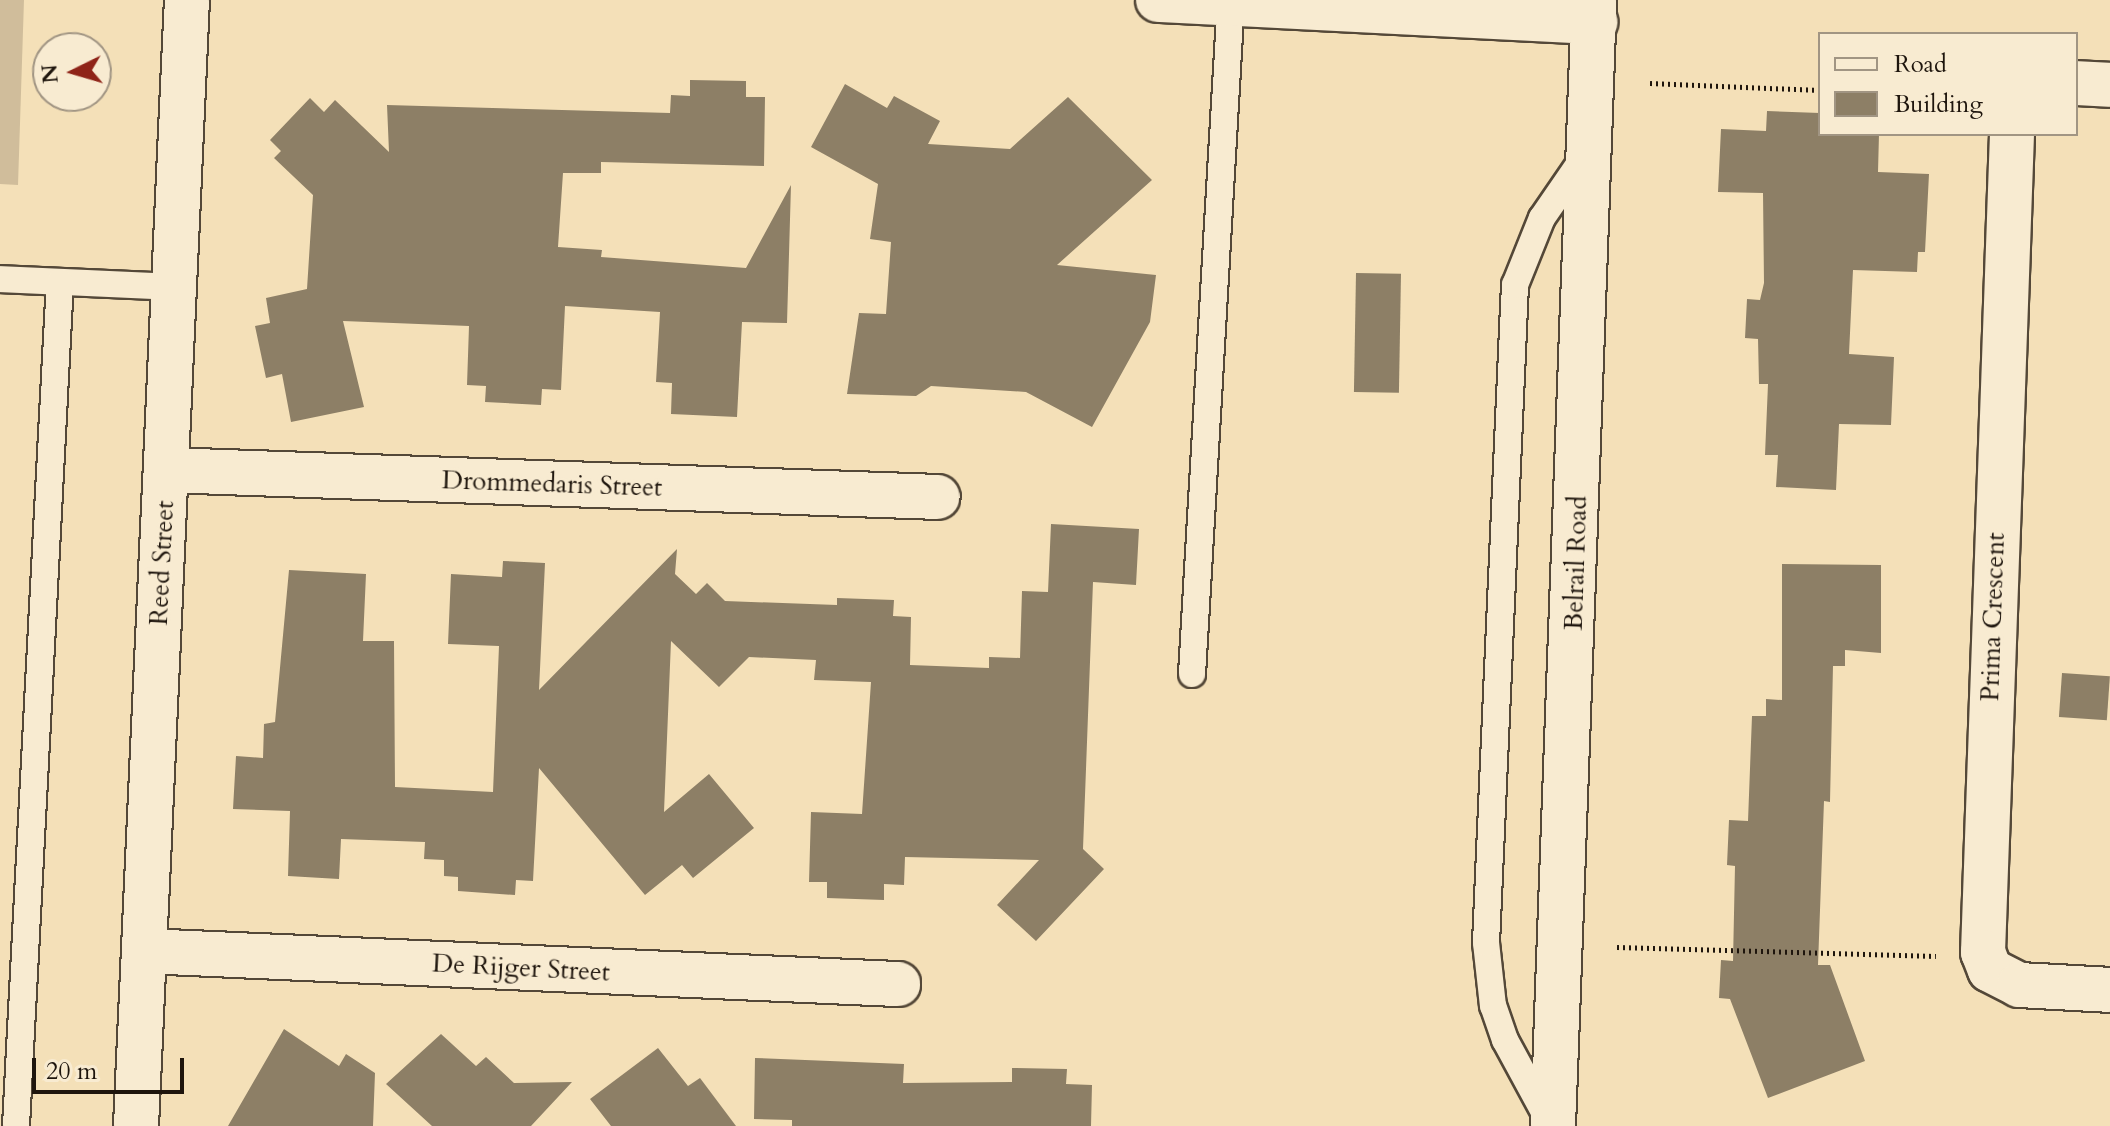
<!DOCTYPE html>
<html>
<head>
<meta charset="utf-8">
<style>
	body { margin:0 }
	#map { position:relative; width:2110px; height:1126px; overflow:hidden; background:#f4e0b8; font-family:Cardo,serif }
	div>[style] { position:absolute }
	.green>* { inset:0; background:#d0bd9b }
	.building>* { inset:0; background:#8d7f66; transform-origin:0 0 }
	.path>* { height:5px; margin-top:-2.5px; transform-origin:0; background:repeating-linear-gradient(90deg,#1e150d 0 2px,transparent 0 6px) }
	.roads { filter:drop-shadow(2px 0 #544838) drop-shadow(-2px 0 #544838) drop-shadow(0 2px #544838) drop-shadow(0 -2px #544838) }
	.service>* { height:26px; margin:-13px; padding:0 13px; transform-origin:13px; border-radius:13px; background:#f8ebd1 }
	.minor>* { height:44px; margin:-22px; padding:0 22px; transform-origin:22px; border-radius:22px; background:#f8ebd1 }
	.tertiary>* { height:44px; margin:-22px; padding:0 22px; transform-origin:22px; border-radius:22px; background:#f8ebd1 }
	span { translate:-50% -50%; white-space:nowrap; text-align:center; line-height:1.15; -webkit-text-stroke:6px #f8ebd1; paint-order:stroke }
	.street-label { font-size:26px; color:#1e150d }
	.legend { position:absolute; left:1818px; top:32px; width:260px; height:104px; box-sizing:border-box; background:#f8ebd1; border:2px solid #a19583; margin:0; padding:10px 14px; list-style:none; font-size:24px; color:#1e150d }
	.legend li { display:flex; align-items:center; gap:16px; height:40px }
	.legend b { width:40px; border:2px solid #a19583 }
	.north { position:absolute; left:32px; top:32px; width:80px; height:80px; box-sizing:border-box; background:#f8ebd1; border:2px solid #a19583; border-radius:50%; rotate:265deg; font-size:22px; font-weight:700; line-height:32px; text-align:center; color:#1e150d }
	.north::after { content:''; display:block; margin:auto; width:28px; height:36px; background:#8f2418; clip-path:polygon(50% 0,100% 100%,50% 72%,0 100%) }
	.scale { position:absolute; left:32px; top:1058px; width:152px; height:36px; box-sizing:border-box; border:4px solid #1e150d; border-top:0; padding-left:10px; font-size:24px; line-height:28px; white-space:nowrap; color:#1e150d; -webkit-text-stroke:6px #f8ebd1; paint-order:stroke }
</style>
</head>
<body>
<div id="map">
	<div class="green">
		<div style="clip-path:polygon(0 0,24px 0,18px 185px,0 184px)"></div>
	</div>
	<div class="building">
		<div style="clip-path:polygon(690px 80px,746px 81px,746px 97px,765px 97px,764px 166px,601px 162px,601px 173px,563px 173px,558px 247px,602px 250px,601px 257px,746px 268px,791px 185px,787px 323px,742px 322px,737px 417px,671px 414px,672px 383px,656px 382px,660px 312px,565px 306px,561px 390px,542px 389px,541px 405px,485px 402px,486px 386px,467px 385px,469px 326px,343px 321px,364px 407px,291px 422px,282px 374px,266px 378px,255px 326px,270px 323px,266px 298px,307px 289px,313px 195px,274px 158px,281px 151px,270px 140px,310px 98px,324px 112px,335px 100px,389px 152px,387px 105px,670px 113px,671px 95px,690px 96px)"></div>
		<div style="clip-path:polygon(845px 84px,887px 108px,894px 96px,940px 121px,928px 144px,1010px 149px,1068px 97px,1152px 180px,1057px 265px,1156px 275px,1150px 322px,1092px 427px,1026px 392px,931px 386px,916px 396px,847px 394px,859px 313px,886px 314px,891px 242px,870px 239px,878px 184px,811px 147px)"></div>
		<div style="clip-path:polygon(1767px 111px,1820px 113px,1820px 134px,1879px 134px,1878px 172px,1929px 174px,1925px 252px,1918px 252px,1917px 272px,1853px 270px,1849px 354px,1894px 357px,1891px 425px,1839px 424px,1836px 490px,1776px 487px,1778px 455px,1765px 455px,1768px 384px,1759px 384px,1758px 339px,1745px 338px,1747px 299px,1760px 300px,1764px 283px,1763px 193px,1718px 192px,1721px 129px,1766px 131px)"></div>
		<div style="left:1356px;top:273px;width:45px;height:119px;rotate:1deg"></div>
		<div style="clip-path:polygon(1051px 524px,1139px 529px,1136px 585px,1093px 582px,1083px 849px,1104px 869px,1036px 941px,997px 905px,1039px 860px,905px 857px,904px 885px,884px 884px,884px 900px,827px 898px,827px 882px,809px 882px,811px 812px,862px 814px,871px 682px,814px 680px,816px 660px,749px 657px,719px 687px,671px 641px,664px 812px,709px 774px,754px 828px,693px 878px,682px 865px,645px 895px,539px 768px,533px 881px,516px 880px,515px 895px,458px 891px,458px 877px,444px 876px,444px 860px,424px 859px,425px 842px,341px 839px,339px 879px,288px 876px,290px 811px,233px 809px,236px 756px,263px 758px,264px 724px,275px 722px,289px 570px,366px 574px,363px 641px,394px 641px,395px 787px,493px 792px,499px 646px,448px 644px,451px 574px,502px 577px,503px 561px,545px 563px,539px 690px,677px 549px,675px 574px,696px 594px,707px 583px,725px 601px,837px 605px,837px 598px,894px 600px,893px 616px,911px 617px,910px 665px,989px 668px,989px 657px,1020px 658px,1022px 591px,1048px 592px)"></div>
		<div style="clip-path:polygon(1782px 564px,1881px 565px,1881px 653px,1845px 650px,1845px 666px,1833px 666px,1830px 802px,1824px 801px,1818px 965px,1830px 965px,1865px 1061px,1768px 1098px,1730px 999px,1719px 998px,1721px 960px,1733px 961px,1735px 866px,1727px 865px,1729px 820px,1748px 821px,1752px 716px,1766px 716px,1766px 699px,1782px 700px)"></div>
		<div style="left:2062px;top:673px;width:48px;height:44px;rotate:4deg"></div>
		<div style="clip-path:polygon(284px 1029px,339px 1066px,346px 1054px,375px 1073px,373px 1126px,228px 1126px)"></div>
		<div style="clip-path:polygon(441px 1034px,476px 1066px,486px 1057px,514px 1083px,572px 1082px,531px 1126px,432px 1126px,386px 1084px)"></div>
		<div style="clip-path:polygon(658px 1048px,688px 1086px,700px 1078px,736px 1126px,611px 1126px,590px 1099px)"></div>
		<div style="clip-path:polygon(755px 1058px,904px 1064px,903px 1083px,1012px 1082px,1012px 1068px,1067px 1069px,1066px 1084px,1092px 1085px,1091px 1126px,792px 1126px,792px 1120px,754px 1119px)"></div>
	</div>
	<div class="path">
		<div style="left:1650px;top:83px;width:170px;rotate:2.4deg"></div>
		<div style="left:1617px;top:947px;width:319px;rotate:1.6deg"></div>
	</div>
	<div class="roads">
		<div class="service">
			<div style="left:0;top:279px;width:174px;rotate:2.6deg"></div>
			<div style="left:1192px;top:674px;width:675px;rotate:-86.69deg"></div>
			<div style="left:1549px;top:1121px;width:92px;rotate:-118.5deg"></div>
			<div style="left:1505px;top:1040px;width:36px;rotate:-109deg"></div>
			<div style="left:1493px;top:1006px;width:63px;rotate:-96.3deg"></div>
			<div style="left:1486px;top:943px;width:659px;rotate:-87.48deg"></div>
			<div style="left:1515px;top:285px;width:72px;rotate:-68.1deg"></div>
			<div style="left:1542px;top:218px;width:74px;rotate:-55.5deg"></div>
			<div style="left:16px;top:1126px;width:845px;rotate:-87.02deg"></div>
		</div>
		<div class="minor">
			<div style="left:1158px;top:0;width:438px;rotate:2.9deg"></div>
			<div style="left:2076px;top:83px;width:34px;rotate:3deg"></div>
			<div style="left:2012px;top:134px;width:819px;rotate:92.03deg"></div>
			<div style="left:1983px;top:952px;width:19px;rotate:69deg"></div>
			<div style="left:1990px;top:970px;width:33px;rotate:27deg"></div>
			<div style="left:2019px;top:985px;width:91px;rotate:3.1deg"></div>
			<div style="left:166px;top:470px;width:772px;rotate:2deg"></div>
			<div style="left:144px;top:951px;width:755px;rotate:2.51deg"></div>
			<div style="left:136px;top:1126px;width:1127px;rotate:-87.41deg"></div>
		</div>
		<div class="tertiary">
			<div style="left:1553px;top:1126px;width:1127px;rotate:-87.91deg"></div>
		</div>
	</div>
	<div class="street-label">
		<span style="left:552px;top:484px;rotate:2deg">Drommedaris Street</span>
		<span style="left:162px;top:563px;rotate:-87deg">Reed Street</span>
		<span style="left:1576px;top:563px;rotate:-88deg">Belrail Road</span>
		<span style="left:1993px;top:617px;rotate:-88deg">Prima Crescent</span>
		<span style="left:521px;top:968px;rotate:3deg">De Rijger Street</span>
	</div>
	<ul class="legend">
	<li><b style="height:10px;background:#f8ebd1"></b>Road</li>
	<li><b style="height:22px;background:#8d7f66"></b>Building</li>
	</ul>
	<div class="north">N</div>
	<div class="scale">20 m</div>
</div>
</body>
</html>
